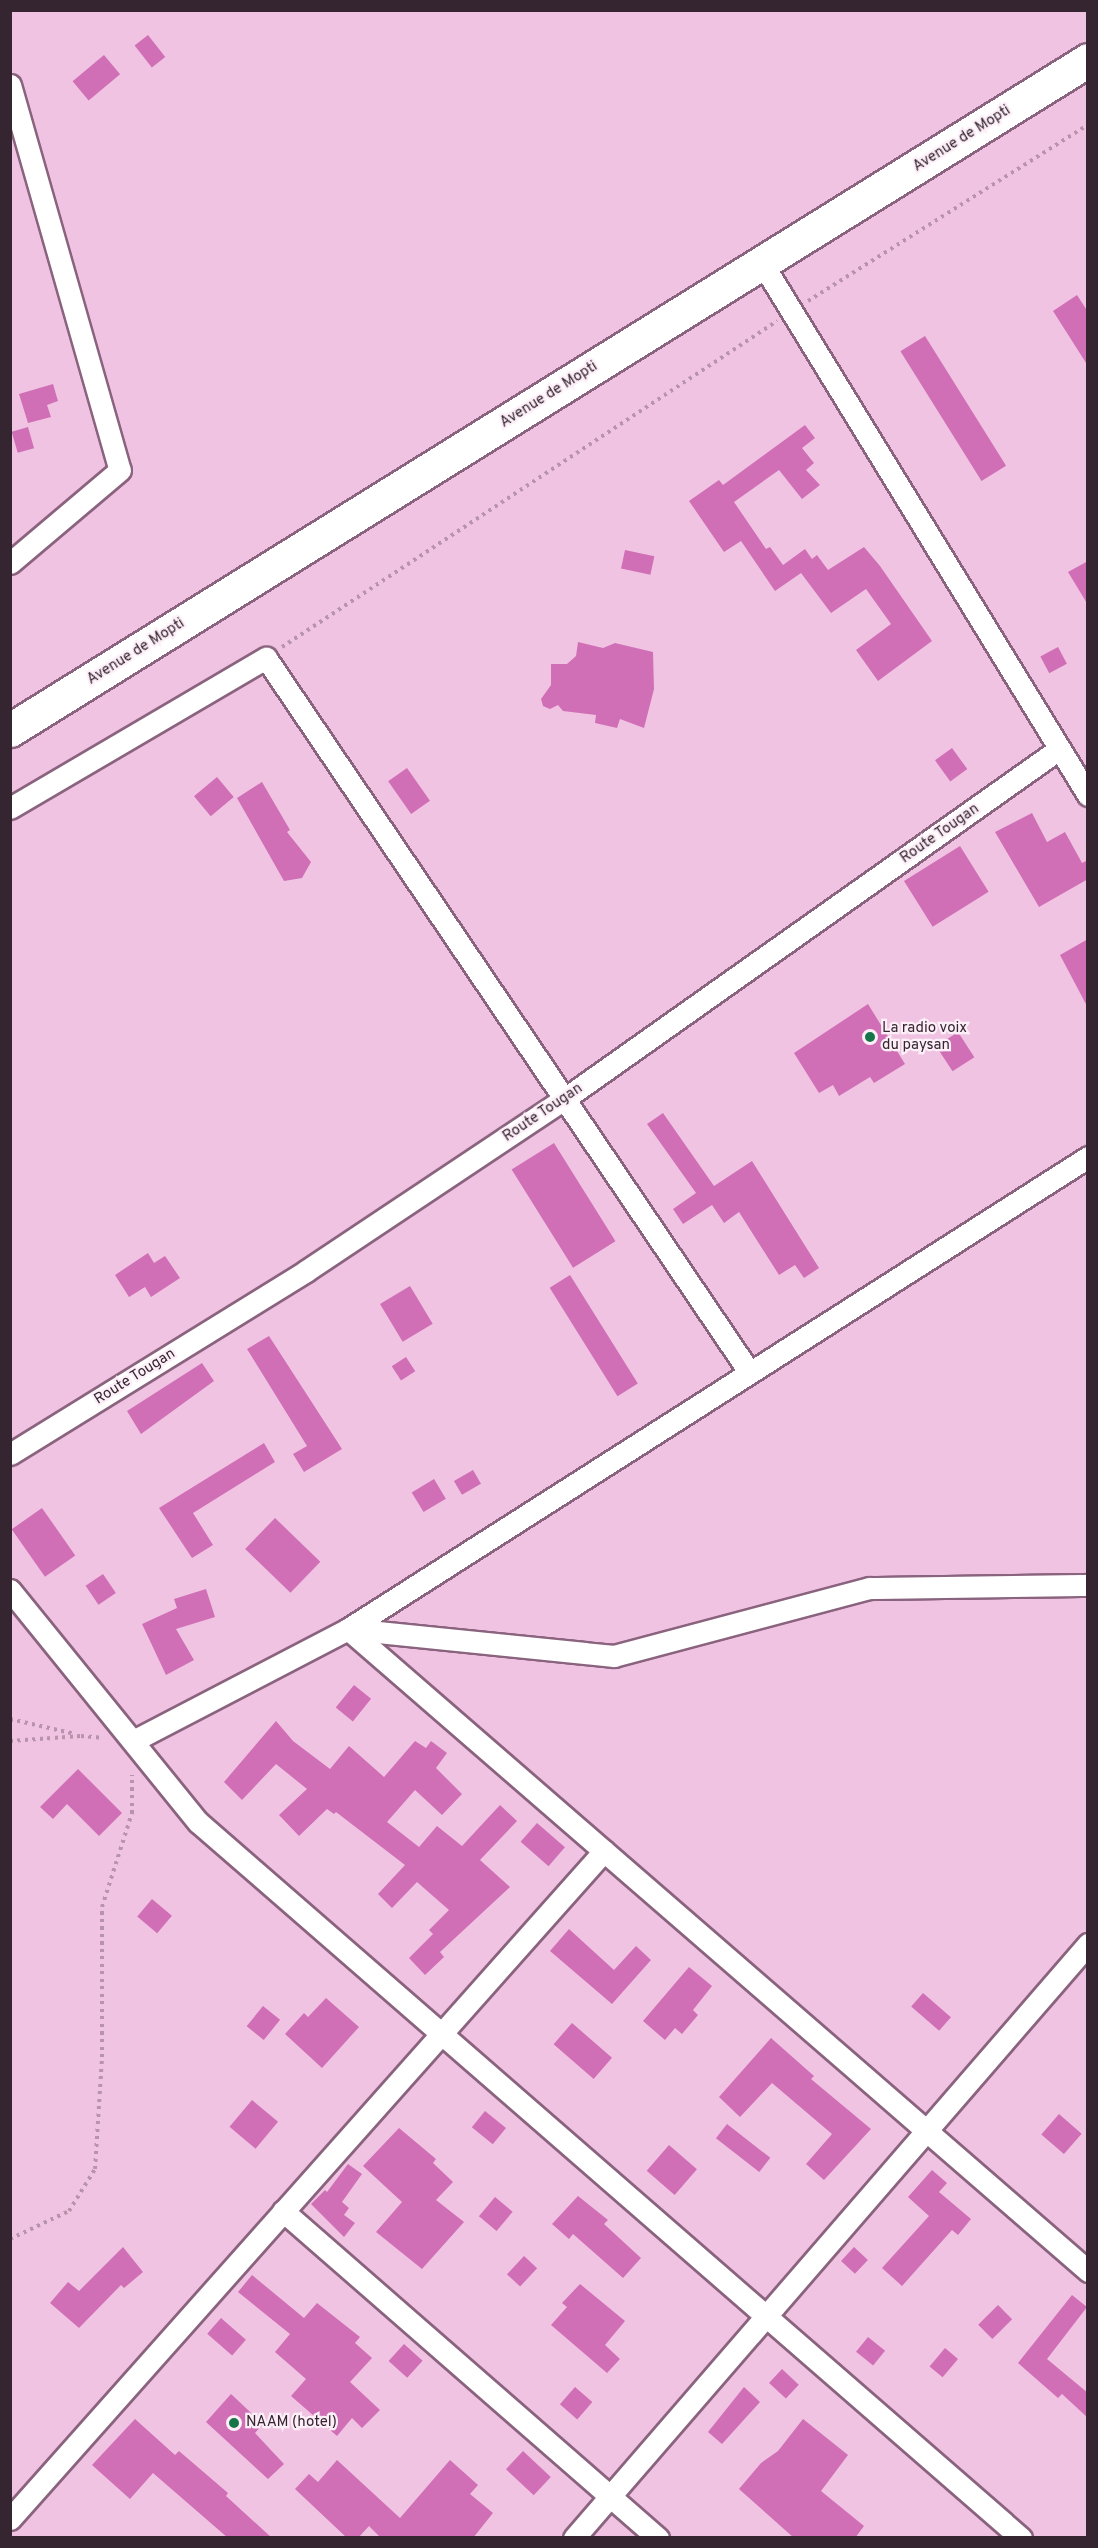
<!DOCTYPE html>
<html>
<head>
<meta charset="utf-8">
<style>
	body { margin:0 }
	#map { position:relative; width:1098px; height:2548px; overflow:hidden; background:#f0c3e2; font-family:Overpass,sans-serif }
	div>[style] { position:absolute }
	.building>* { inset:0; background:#d06fb6; transform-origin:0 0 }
	.path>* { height:4px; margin-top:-2px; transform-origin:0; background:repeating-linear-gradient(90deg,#b893ac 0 3px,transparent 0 7.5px) }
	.roads { filter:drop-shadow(2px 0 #8a637e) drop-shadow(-2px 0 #8a637e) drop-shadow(0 2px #8a637e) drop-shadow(0 -2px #8a637e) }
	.minor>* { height:21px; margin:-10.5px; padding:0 10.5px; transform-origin:10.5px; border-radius:10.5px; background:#fff }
	.primary>* { height:33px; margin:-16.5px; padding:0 16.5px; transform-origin:16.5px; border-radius:16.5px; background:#fff }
	.dots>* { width:16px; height:16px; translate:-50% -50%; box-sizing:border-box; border:3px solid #fdeff8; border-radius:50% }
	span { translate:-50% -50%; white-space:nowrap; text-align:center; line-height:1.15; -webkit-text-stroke:4.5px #fdeff8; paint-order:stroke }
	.street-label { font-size:15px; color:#352530 }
	.poi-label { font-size:15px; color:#352530 }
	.left { translate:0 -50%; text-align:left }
	.frame { position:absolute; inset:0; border:12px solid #352530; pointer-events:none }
</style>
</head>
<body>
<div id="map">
	<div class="building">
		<div style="left:148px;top:35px;width:28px;height:17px;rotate:52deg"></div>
		<div style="left:104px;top:55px;width:25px;height:41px;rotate:50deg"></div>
		<div style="clip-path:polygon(1077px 295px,1088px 312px,1088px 366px,1053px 311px)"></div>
		<div style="left:925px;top:336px;width:153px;height:29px;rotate:58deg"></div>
		<div style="clip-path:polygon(53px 384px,58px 401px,47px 405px,51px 417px,28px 423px,19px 394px)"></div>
		<div style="clip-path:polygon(805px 425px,815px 438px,802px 448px,814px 463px,806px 470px,820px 485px,802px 499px,779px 470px,734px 502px,766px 549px,770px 547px,783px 565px,805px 549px,812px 559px,817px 555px,828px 570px,864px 547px,880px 566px,932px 641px,878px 681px,856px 650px,891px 624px,866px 589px,831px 613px,801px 573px,775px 591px,741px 541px,724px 552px,689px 501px,719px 480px,723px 485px)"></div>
		<div style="left:28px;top:427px;width:22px;height:17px;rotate:74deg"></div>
		<div style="left:625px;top:550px;width:30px;height:19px;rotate:12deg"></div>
		<div style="clip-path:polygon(1088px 561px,1088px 605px,1068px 572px)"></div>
		<div style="clip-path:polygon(578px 642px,603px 648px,615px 643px,653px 652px,654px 689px,644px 728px,620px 719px,617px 728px,595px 723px,596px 715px,563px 711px,558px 705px,550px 709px,543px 706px,541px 699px,551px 685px,551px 664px,567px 664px,576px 656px)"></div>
		<div style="left:1058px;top:647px;width:19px;height:20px;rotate:62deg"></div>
		<div style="left:952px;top:748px;width:26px;height:21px;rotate:54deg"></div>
		<div style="left:407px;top:768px;width:40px;height:23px;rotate:55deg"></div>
		<div style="left:217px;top:777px;width:26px;height:30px;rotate:50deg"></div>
		<div style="clip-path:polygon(262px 782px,290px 830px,287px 832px,311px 862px,302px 878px,284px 881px,237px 798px)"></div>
		<div style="clip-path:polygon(1032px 813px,1047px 842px,1065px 832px,1082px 863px,1088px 860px,1088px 879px,1039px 907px,995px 832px)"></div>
		<div style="left:960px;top:846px;width:54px;height:66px;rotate:58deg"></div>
		<div style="clip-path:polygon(1088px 939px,1088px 1008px,1060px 955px)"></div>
		<div style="clip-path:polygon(868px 1004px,905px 1064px,874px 1083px,870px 1077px,839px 1096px,833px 1085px,819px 1093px,794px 1053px)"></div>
		<div style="left:958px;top:1032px;width:30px;height:26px;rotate:57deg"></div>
		<div style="clip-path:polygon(663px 1113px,714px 1186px,752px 1161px,819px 1268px,804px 1278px,795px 1265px,779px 1275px,739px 1212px,724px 1223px,712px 1205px,683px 1224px,673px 1209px,696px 1193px,647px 1124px)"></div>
		<div style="left:554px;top:1143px;width:116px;height:50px;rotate:58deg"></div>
		<div style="clip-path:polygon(148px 1253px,154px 1263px,165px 1256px,180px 1278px,151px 1297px,145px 1287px,129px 1297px,115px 1275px)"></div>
		<div style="left:570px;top:1275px;width:128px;height:24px;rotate:58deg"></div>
		<div style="left:410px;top:1286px;width:44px;height:35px;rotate:59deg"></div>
		<div style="clip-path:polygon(269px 1336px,342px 1449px,304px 1472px,293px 1454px,307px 1446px,247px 1349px)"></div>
		<div style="left:406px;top:1357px;width:17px;height:17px;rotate:57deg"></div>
		<div style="clip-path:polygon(202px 1363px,214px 1381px,141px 1434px,127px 1411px)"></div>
		<div style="clip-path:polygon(264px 1443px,275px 1462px,193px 1513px,213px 1545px,192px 1558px,159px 1508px)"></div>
		<div style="left:473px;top:1470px;width:16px;height:22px;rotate:60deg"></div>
		<div style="left:434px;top:1479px;width:23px;height:26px;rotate:59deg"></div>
		<div style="left:42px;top:1508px;width:58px;height:37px;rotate:55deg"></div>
		<div style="left:275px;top:1518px;width:63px;height:43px;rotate:44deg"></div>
		<div style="left:103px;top:1574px;width:23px;height:21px;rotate:56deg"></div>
		<div style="clip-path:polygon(206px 1589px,215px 1617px,176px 1629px,194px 1660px,166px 1675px,142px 1624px,177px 1608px,174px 1599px)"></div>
		<div style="left:354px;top:1685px;width:22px;height:29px;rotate:39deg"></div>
		<div style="clip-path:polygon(276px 1721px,293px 1741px,330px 1769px,349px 1746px,384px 1777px,415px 1741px,426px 1748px,431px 1741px,447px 1753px,436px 1768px,462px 1794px,442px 1815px,415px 1790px,387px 1822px,419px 1847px,437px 1826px,462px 1846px,500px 1805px,517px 1821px,480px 1860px,510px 1887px,440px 1952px,444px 1957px,425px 1975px,409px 1958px,433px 1934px,429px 1930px,449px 1910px,417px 1882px,392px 1908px,378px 1894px,405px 1865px,336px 1812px,334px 1814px,327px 1809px,299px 1836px,279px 1815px,307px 1789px,276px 1764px,242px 1800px,224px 1782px)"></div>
		<div style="clip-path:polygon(78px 1769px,122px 1813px,99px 1836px,67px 1804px,53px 1819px,40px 1807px)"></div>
		<div style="left:537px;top:1823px;width:37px;height:25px;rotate:41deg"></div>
		<div style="left:152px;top:1899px;width:26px;height:23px;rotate:40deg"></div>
		<div style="clip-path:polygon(569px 1929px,614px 1970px,636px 1946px,651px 1960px,612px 2004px,550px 1951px)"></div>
		<div style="clip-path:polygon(689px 1967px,712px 1986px,693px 2010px,698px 2015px,682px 2034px,675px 2028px,665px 2040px,643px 2021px)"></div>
		<div style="left:923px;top:1993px;width:37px;height:18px;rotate:41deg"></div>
		<div style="clip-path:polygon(326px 1998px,359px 2027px,322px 2068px,285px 2034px,304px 2013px,308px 2017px)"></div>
		<div style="left:263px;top:2006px;width:22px;height:26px;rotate:39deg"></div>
		<div style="left:572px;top:2023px;width:53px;height:28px;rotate:41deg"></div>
		<div style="clip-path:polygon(771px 2038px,814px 2076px,811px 2079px,871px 2129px,824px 2180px,806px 2164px,832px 2134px,772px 2083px,740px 2117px,719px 2097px)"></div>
		<div style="left:252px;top:2100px;width:34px;height:35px;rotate:40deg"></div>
		<div style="left:485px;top:2111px;width:27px;height:21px;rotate:39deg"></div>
		<div style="left:1059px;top:2114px;width:30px;height:27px;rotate:41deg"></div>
		<div style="left:727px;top:2124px;width:55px;height:18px;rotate:38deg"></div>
		<div style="clip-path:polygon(399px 2128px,436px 2159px,433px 2163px,453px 2182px,436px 2200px,464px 2222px,422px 2269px,376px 2232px,402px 2202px,363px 2166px)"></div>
		<div style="left:669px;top:2145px;width:37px;height:34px;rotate:41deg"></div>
		<div style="clip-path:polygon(348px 2164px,362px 2174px,342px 2202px,349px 2208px,344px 2215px,355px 2223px,344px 2237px,311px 2204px,325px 2190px,327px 2192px)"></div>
		<div style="clip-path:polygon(932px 2170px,947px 2183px,939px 2192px,971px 2219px,958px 2235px,952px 2230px,902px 2286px,882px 2268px,929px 2216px,908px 2197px)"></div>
		<div style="clip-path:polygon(578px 2196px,608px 2220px,604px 2224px,641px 2258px,623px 2278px,573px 2234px,569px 2239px,552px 2224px)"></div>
		<div style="left:495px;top:2197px;width:23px;height:25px;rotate:40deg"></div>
		<div style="clip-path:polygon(123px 2247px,143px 2272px,124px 2288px,121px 2285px,79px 2328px,50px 2303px,68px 2282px,79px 2291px)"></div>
		<div style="left:854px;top:2247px;width:19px;height:19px;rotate:43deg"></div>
		<div style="left:524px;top:2256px;width:18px;height:25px;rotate:43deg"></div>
		<div style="clip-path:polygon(252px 2275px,304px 2318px,317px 2303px,360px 2337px,355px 2343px,372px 2358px,350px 2382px,380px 2410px,362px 2428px,352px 2418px,337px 2436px,291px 2396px,306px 2379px,275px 2352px,290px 2334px,238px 2292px)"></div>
		<div style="clip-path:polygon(580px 2284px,625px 2321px,605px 2345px,620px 2359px,607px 2373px,551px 2325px,567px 2307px,562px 2303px)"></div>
		<div style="clip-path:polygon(1072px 2295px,1087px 2307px,1047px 2359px,1088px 2393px,1088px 2418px,1062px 2394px,1058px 2398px,1018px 2363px)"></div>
		<div style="left:998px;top:2305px;width:20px;height:28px;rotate:45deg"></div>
		<div style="left:221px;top:2318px;width:33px;height:21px;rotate:41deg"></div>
		<div style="left:868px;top:2337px;width:22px;height:19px;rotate:39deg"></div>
		<div style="left:404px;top:2344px;width:25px;height:23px;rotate:42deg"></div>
		<div style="left:945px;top:2348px;width:17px;height:24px;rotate:40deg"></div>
		<div style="left:782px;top:2369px;width:23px;height:19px;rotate:43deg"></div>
		<div style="left:575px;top:2387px;width:23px;height:23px;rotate:41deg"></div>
		<div style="clip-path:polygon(744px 2387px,760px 2402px,722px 2444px,708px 2432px)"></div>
		<div style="clip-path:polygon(231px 2394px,263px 2424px,255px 2433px,284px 2464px,268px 2479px,206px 2422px)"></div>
		<div style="clip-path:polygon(135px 2419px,175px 2455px,179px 2451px,228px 2493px,226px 2496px,272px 2538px,228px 2538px,153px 2473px,130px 2499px,92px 2465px)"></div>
		<div style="clip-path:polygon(803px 2419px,848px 2455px,821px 2491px,864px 2526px,855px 2538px,794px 2538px,739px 2489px,761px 2463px,778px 2451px)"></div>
		<div style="left:523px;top:2451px;width:38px;height:25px;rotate:43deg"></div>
		<div style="clip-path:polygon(337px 2460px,400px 2518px,450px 2460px,478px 2485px,470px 2494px,493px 2513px,473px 2538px,381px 2538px,369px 2526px,358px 2538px,347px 2538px,295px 2489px,309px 2474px,318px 2482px)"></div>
	</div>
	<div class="path">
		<div style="left:808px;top:301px;width:331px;rotate:-32.2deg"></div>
		<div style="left:282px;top:647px;width:593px;rotate:-33.37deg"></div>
		<div style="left:10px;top:1719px;width:67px;rotate:13deg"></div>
		<div style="left:10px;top:1741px;width:71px;rotate:-4deg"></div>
		<div style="left:81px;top:1736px;width:21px;rotate:5deg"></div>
		<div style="left:10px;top:2239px;width:65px;rotate:-25.4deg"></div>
		<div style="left:69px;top:2211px;width:49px;rotate:-58.2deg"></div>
		<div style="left:95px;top:2169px;width:112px;rotate:-86.4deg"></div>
		<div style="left:102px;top:2057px;width:150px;rotate:-90deg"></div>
		<div style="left:102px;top:1907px;width:99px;rotate:-72.3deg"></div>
		<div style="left:132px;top:1813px;width:38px;rotate:-90deg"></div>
	</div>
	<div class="roads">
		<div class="minor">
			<div style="left:10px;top:85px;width:400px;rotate:74.1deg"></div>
			<div style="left:120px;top:470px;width:144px;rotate:139.8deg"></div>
			<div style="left:762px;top:263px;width:624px;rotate:58.5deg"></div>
			<div style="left:10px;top:808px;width:297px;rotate:-30.4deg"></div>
			<div style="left:266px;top:658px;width:863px;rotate:55.91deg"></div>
			<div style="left:10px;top:1454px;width:348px;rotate:-31.7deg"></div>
			<div style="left:306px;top:1271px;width:314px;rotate:-33.7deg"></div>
			<div style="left:567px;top:1097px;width:603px;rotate:-35.27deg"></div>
			<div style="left:1088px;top:1585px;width:219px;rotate:179.2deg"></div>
			<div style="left:869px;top:1588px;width:264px;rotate:165.1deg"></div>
			<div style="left:614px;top:1656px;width:267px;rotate:-174.2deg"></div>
			<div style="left:348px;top:1629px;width:980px;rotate:40.94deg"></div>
			<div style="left:10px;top:1590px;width:299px;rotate:51deg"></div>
			<div style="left:198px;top:1822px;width:1091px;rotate:41.02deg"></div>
			<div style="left:133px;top:1741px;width:242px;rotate:-27.5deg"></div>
			<div style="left:348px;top:1629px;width:878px;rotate:-32.53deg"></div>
			<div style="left:283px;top:2211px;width:498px;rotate:41.1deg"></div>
			<div style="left:10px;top:2519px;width:894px;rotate:-48.36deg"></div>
			<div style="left:574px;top:2538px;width:786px;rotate:-49.13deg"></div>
		</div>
		<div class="primary">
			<div style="left:10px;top:730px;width:1269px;rotate:-31.86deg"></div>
		</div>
	</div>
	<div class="dots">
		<div style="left:870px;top:1037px;background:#167449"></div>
		<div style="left:234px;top:2423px;background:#167449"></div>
	</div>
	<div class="street-label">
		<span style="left:962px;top:139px;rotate:-32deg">Avenue de Mopti</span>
		<span style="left:549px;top:395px;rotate:-32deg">Avenue de Mopti</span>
		<span style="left:136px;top:652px;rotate:-32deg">Avenue de Mopti</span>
		<span style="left:940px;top:834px;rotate:-35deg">Route Tougan</span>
		<span style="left:543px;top:1113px;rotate:-34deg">Route Tougan</span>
		<span style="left:135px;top:1377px;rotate:-32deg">Route Tougan</span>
	</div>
	<div class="poi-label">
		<span class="left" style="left:882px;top:1037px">La radio voix<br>du paysan</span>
		<span class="left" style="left:246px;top:2423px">NAAM (hotel)</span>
	</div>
	<div class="frame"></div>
</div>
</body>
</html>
